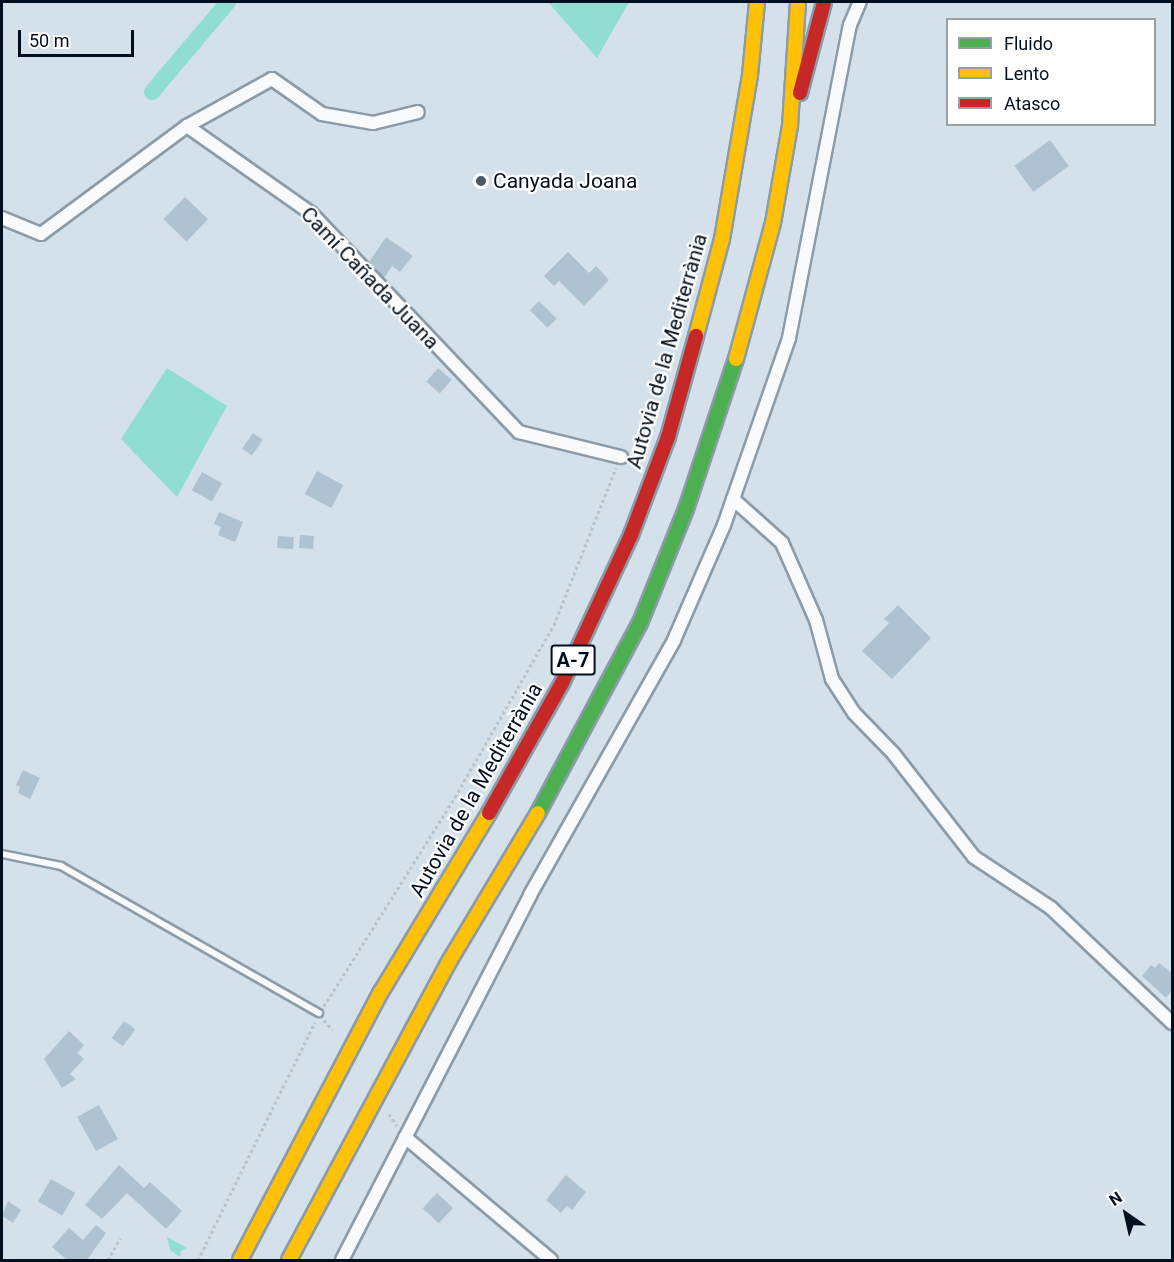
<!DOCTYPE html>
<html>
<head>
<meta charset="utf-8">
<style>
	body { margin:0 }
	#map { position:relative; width:1174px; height:1262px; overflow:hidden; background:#d4e1ea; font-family:Roboto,sans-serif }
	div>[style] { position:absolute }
	.water>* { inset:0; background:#8fddd3 }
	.canal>* { height:16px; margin:-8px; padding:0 8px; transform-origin:8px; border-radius:8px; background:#8fddd3 }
	.building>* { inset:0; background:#afc2d0; transform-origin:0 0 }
	.path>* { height:3px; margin-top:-1.5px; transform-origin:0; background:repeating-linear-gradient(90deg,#bbc1c6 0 3px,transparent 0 6px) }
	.roads { filter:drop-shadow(2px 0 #8b9ca8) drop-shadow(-2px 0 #8b9ca8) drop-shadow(0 2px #8b9ca8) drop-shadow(0 -2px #8b9ca8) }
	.lane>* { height:6px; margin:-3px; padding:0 3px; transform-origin:3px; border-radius:3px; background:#f9fafc }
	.street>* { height:12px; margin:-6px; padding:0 6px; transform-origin:6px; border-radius:6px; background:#f9fafc }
	.fast>* { height:14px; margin:-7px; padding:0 7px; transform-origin:7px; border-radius:7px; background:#4caf50 }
	.slow>* { height:14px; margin:-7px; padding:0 7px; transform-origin:7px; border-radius:7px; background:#ffc107 }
	.jam>* { height:14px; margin:-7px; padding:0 7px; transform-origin:7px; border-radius:7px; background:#c62828 }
	.dots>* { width:16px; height:16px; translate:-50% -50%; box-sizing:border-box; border:3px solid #fff; border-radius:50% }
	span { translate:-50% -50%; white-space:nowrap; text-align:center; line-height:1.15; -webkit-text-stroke:4.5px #fff; paint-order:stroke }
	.shield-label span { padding:2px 4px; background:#fff; border:2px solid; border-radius:4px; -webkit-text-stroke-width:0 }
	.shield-label { font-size:20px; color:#000f1f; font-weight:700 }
	.poi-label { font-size:21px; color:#000f1f }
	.left { translate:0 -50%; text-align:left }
	.street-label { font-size:21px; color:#000f1f }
	.frame { position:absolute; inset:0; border:3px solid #000f1f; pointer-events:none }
	.legend { position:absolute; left:946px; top:18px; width:210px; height:108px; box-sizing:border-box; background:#fff; border:2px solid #999fa5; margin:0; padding:8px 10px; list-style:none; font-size:18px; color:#000f1f }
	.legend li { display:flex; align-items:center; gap:12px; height:30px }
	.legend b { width:30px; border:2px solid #999fa5 }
	.north { position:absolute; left:1096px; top:1184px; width:60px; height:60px; -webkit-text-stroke:4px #fff; paint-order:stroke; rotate:326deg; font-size:16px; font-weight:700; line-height:24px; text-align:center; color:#000f1f }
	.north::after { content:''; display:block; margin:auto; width:21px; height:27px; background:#000f1f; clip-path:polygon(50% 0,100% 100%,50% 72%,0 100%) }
	.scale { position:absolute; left:18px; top:30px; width:116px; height:27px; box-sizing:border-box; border:3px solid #000f1f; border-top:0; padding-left:8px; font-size:18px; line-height:21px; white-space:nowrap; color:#000f1f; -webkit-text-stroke:4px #fff; paint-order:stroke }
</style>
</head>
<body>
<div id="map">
	<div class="water">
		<div style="clip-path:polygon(548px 2px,629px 2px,597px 58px)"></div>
		<div style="clip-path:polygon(167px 368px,227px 406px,177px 497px,121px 439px)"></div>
		<div style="clip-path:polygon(167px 1237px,187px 1248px,181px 1251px,180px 1257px,170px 1250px)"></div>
	</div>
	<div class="canal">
		<div style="left:152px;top:92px;width:118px;rotate:-49.8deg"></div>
	</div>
	<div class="building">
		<div style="left:1050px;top:140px;width:32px;height:44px;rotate:54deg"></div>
		<div style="left:185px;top:197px;width:32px;height:31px;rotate:44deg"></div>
		<div style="clip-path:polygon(386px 237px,413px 256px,400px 272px,392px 266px,384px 278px,369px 262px)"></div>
		<div style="clip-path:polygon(568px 252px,589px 273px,596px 266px,609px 280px,584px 306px,559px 281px,554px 286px,544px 276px)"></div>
		<div style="left:539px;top:301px;width:25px;height:13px;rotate:45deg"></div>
		<div style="left:438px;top:368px;width:18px;height:18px;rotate:41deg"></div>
		<div style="left:253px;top:433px;width:12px;height:19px;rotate:35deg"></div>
		<div style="left:317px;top:471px;width:30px;height:26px;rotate:28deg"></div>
		<div style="left:202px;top:472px;width:23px;height:21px;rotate:29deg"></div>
		<div style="clip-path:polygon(219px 512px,243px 522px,235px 542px,218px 535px,221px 527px,214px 524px)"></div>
		<div style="left:300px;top:535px;width:14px;height:13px;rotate:4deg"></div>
		<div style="left:278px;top:536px;width:16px;height:12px;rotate:4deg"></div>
		<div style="clip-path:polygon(898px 605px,931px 638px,892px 679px,862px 651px,889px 623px,884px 619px)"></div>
		<div style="clip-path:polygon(23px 770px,40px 778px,30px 799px,18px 793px,20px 787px,16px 785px)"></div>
		<div style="clip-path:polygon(1159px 963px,1173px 974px,1173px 989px,1166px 998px,1142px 976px,1151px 965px,1155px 968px)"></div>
		<div style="left:124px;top:1021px;width:14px;height:21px;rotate:36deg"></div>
		<div style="clip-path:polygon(69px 1031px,84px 1045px,77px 1053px,84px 1059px,70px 1074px,76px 1079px,62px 1088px,44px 1059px)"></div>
		<div style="left:99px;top:1105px;width:39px;height:25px;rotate:61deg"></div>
		<div style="clip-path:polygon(119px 1165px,144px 1188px,150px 1182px,182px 1211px,166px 1229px,127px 1193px,102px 1219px,85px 1205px)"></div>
		<div style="clip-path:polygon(566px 1175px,586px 1192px,572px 1210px,567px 1206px,561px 1213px,546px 1200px)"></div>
		<div style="left:51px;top:1179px;width:28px;height:26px;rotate:30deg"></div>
		<div style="left:437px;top:1193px;width:22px;height:21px;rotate:43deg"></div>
		<div style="clip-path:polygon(8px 1201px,21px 1210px,13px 1223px,2px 1216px)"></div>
		<div style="clip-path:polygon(96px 1225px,106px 1233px,87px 1260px,67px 1260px,52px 1247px,69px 1228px,83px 1240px)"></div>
	</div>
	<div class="path">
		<div style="left:324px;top:1006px;width:247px;rotate:-57.9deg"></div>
		<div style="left:455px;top:797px;width:198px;rotate:-60.1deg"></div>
		<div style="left:554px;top:625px;width:169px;rotate:-68.5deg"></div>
		<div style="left:324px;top:1020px;width:13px;rotate:48deg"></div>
		<div style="left:389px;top:1114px;width:14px;rotate:56deg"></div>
		<div style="left:108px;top:1260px;width:25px;rotate:-61deg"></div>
		<div style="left:198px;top:1260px;width:265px;rotate:-63.8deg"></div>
	</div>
	<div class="roads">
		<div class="lane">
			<div style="left:2px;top:854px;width:60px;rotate:11.5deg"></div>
			<div style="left:61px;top:866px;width:297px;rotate:29.7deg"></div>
		</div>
		<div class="street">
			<div style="left:187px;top:126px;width:97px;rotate:-28.9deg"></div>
			<div style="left:272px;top:79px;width:61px;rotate:35deg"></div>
			<div style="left:322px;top:114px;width:52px;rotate:10deg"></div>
			<div style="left:373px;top:123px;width:46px;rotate:-13.7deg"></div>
			<div style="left:2px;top:218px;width:42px;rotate:22.3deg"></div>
			<div style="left:41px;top:234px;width:182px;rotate:-36.5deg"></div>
			<div style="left:187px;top:126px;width:151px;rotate:35.1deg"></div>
			<div style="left:311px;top:213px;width:302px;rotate:46.5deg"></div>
			<div style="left:519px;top:432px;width:105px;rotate:13.8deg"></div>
			<div style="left:733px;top:499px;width:66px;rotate:41.9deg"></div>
			<div style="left:782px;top:543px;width:84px;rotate:66.2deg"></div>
			<div style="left:816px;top:620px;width:61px;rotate:74.8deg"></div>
			<div style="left:832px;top:679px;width:40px;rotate:57.1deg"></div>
			<div style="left:854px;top:713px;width:56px;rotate:45.7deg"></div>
			<div style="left:893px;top:753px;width:132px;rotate:52.1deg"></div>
			<div style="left:974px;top:857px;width:92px;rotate:33.5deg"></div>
			<div style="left:1051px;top:908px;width:167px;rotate:43.5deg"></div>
			<div style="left:405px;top:1137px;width:191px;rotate:40.1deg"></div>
			<div style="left:342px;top:1260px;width:411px;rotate:-62.7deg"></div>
			<div style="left:530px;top:895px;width:293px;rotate:-60.5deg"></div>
			<div style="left:674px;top:640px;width:125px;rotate:-66.5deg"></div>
			<div style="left:724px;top:525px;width:198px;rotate:-70.8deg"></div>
			<div style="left:789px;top:338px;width:319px;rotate:-79deg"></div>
			<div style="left:850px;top:25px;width:25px;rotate:-67deg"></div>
		</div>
		<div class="fast">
			<div style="left:538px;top:813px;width:216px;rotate:-61.8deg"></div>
			<div style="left:640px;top:623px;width:123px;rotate:-68deg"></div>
			<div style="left:686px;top:509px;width:158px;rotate:-71.6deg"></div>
		</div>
		<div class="slow">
			<div style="left:696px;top:336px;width:100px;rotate:-75deg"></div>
			<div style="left:722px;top:239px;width:166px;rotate:-80.3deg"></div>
			<div style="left:750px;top:75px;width:73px;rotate:-84.5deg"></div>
			<div style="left:736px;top:359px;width:141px;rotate:-74.8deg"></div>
			<div style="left:773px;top:223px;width:98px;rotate:-80.1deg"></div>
			<div style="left:790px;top:126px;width:124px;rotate:-86.3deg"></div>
			<div style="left:240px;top:1260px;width:303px;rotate:-62.3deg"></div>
			<div style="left:381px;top:992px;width:209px;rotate:-58.9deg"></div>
			<div style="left:289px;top:1260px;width:340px;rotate:-61.8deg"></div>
			<div style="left:450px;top:960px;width:171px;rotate:-59.1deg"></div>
		</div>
		<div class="jam">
			<div style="left:800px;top:93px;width:94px;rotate:-75.2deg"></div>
			<div style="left:489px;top:813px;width:149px;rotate:-60.7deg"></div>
			<div style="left:562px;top:683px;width:163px;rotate:-65deg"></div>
			<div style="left:631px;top:535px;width:105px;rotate:-69.3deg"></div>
			<div style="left:668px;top:437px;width:105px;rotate:-74.5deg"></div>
		</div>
	</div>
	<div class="dots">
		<div style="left:481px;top:181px;background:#4a5866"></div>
	</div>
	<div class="shield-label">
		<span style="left:573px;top:660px">A-7</span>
	</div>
	<div class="poi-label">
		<span class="left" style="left:493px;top:181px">Canyada Joana</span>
	</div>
	<div class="street-label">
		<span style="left:370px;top:278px;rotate:46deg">Camí Cañada Juana</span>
		<span style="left:667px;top:351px;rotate:-74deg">Autovia de la Mediterrània</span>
		<span style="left:476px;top:790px;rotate:-60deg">Autovia de la Mediterrània</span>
	</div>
	<div class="frame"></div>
	<ul class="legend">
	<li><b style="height:8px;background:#4caf50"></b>Fluido</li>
	<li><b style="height:8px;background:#ffc107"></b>Lento</li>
	<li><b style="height:8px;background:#c62828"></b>Atasco</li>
	</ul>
	<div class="north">N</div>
	<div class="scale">50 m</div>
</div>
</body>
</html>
